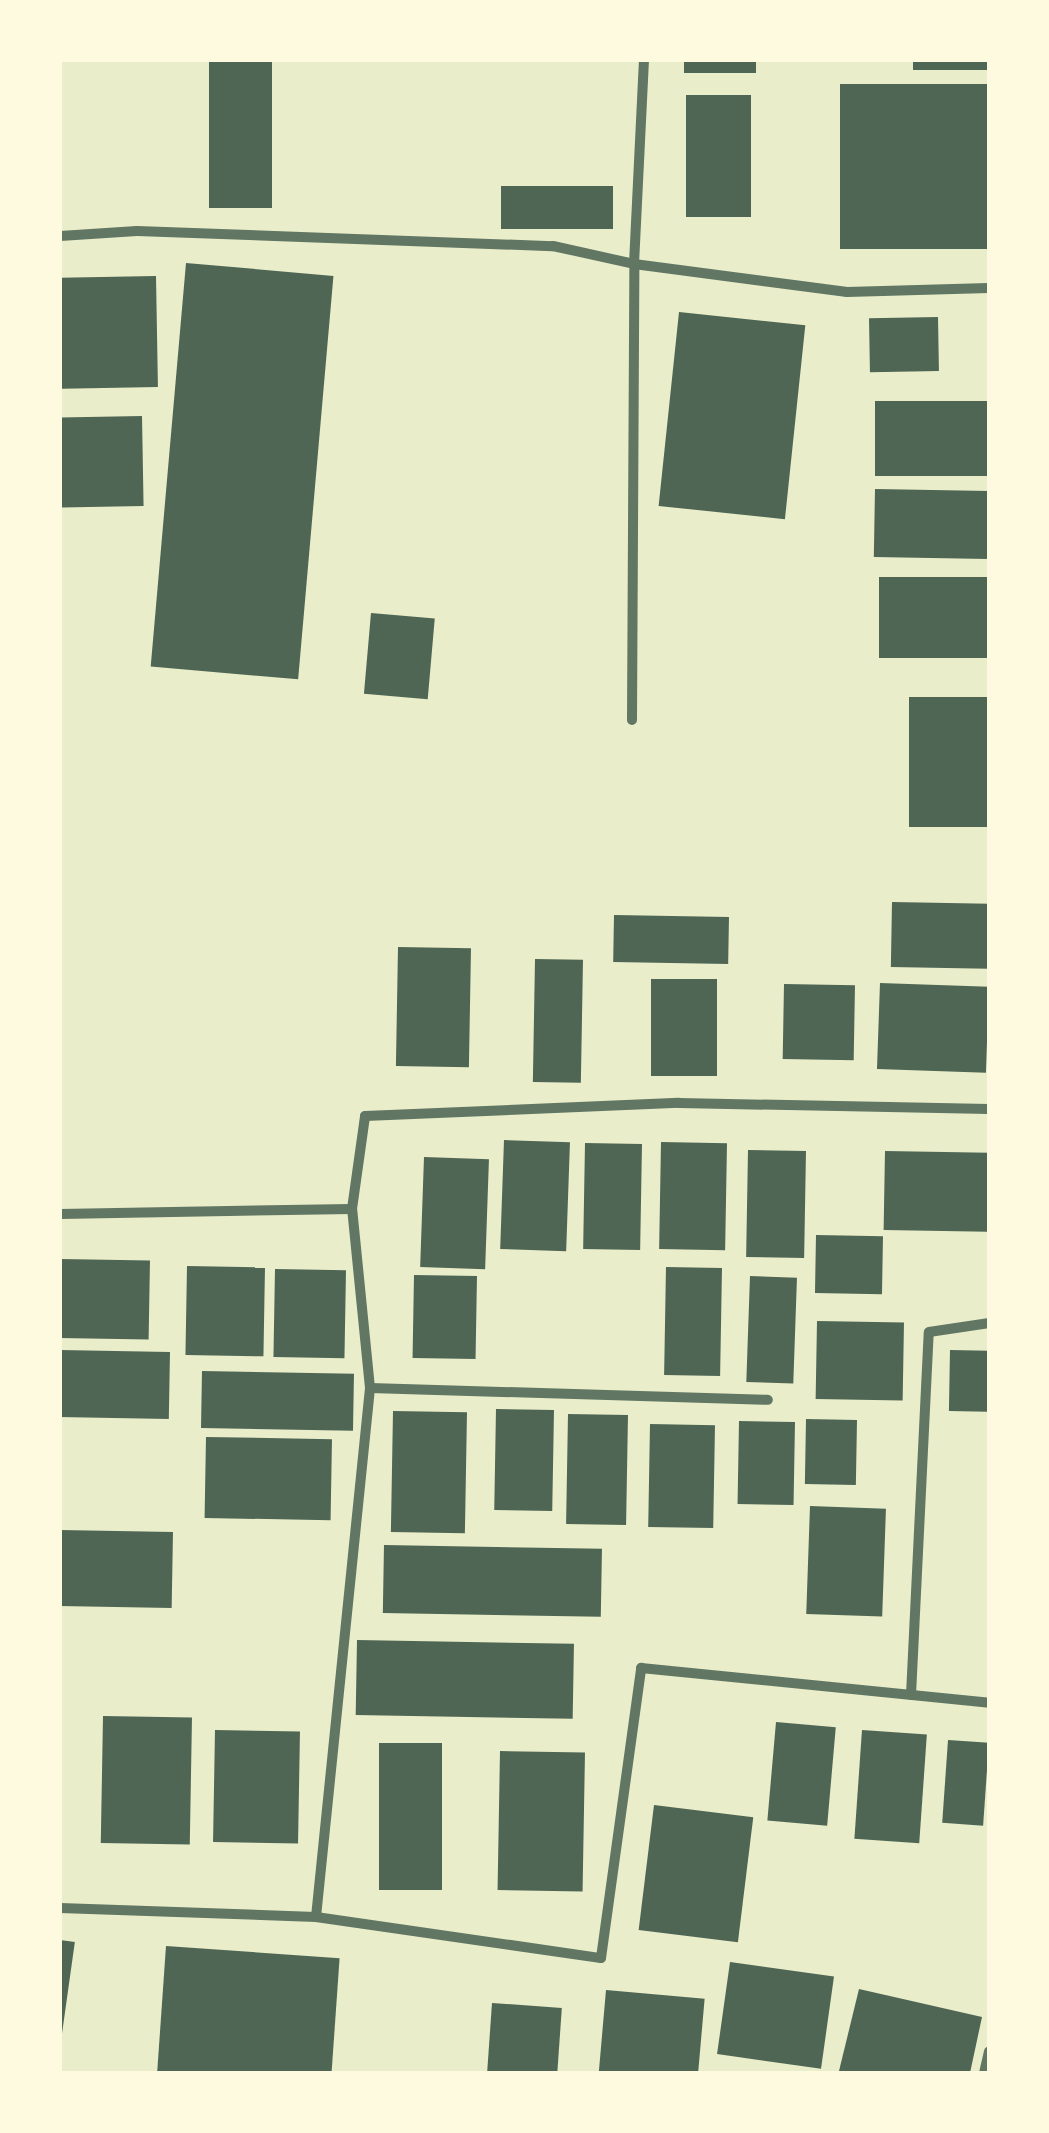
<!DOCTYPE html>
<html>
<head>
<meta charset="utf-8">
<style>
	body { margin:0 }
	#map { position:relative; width:1049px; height:2133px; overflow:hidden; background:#e9edc9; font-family:Commissioner,sans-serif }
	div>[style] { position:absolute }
	.building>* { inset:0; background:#4f6655; transform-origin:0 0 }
	.minor>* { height:10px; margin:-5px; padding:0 5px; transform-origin:5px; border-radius:5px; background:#617663 }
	span { translate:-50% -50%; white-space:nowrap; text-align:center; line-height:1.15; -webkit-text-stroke:8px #fefae0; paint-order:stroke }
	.frame { position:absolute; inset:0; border:62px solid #fefae0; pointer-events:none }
</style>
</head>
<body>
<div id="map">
	<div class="building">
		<div style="left:209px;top:60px;width:63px;height:148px"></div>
		<div style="left:684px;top:60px;width:72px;height:13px"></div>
		<div style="left:913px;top:60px;width:76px;height:10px"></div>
		<div style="left:989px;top:84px;width:165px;height:149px;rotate:90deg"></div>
		<div style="left:686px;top:95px;width:65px;height:122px"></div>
		<div style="left:613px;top:186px;width:43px;height:112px;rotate:90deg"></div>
		<div style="left:186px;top:263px;width:148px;height:405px;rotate:5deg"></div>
		<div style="left:156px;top:276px;width:111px;height:96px;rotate:89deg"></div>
		<div style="left:679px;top:312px;width:127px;height:195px;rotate:6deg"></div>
		<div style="left:938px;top:317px;width:54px;height:69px;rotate:89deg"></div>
		<div style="left:875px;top:401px;width:114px;height:75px"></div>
		<div style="left:142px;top:416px;width:90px;height:82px;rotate:89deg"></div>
		<div style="left:875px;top:489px;width:114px;height:68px;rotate:1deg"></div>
		<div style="left:879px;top:577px;width:110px;height:81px"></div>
		<div style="left:371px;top:613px;width:64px;height:81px;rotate:5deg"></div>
		<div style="left:909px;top:697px;width:80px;height:130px"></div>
		<div style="left:892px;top:902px;width:97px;height:65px;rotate:1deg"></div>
		<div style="left:614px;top:915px;width:115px;height:47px;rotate:1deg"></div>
		<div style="left:398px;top:947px;width:73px;height:119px;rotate:1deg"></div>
		<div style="left:535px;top:959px;width:48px;height:123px;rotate:1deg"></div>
		<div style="left:651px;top:979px;width:66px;height:97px"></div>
		<div style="left:880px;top:983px;width:109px;height:86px;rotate:2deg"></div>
		<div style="left:784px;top:984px;width:71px;height:75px;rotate:1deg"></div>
		<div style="left:504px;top:1140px;width:66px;height:109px;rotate:2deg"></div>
		<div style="left:661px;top:1142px;width:66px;height:107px;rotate:1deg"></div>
		<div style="left:585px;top:1143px;width:57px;height:106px;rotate:1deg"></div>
		<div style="left:748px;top:1150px;width:58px;height:107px;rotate:1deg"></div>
		<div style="left:885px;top:1151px;width:104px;height:79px;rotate:1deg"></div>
		<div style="left:424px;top:1157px;width:65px;height:110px;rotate:2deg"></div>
		<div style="left:816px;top:1235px;width:67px;height:58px;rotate:1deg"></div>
		<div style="left:60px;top:1259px;width:90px;height:79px;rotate:1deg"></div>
		<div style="left:187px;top:1266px;width:78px;height:89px;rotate:1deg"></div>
		<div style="left:666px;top:1267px;width:56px;height:108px;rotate:1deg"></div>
		<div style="left:275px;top:1269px;width:71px;height:88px;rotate:1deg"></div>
		<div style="left:414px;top:1275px;width:63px;height:83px;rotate:1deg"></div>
		<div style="left:750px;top:1276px;width:47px;height:106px;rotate:2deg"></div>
		<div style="left:817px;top:1321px;width:87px;height:78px;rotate:1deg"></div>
		<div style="left:60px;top:1350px;width:110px;height:67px;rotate:1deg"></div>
		<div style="left:950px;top:1350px;width:39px;height:61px;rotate:1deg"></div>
		<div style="left:202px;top:1371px;width:152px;height:57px;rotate:1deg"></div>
		<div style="left:496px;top:1409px;width:58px;height:101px;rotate:1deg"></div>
		<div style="left:393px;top:1411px;width:74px;height:121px;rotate:1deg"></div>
		<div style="left:568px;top:1414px;width:60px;height:110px;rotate:1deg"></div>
		<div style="left:806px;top:1419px;width:51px;height:65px;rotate:1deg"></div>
		<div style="left:739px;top:1421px;width:56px;height:83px;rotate:1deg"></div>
		<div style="left:650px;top:1424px;width:65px;height:103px;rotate:1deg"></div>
		<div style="left:206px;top:1437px;width:126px;height:81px;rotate:1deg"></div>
		<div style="left:810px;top:1506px;width:76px;height:108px;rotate:2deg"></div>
		<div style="left:60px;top:1530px;width:113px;height:76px;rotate:1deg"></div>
		<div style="left:384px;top:1545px;width:218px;height:68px;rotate:1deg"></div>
		<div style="left:357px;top:1640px;width:217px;height:75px;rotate:1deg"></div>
		<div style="left:103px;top:1716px;width:89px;height:127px;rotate:1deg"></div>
		<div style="left:776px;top:1722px;width:60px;height:99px;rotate:5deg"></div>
		<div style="left:215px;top:1730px;width:85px;height:112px;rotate:1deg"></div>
		<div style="left:862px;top:1730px;width:65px;height:109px;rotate:4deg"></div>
		<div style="left:948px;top:1740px;width:41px;height:83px;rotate:4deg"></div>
		<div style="left:379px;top:1743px;width:63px;height:147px"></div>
		<div style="left:500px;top:1751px;width:85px;height:139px;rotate:1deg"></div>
		<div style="left:654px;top:1805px;width:100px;height:126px;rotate:7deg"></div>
		<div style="left:60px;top:1940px;width:15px;height:125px;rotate:8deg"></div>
		<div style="left:166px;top:1946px;width:174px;height:127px;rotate:4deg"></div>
		<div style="left:730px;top:1962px;width:105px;height:93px;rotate:8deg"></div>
		<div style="clip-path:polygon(859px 1989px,982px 2017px,970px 2073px,839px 2071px)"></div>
		<div style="left:606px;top:1990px;width:99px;height:83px;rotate:5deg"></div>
		<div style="left:492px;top:2003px;width:70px;height:70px;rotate:4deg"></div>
	</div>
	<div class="minor">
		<div style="left:60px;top:236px;width:77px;rotate:-3.7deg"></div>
		<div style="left:137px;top:231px;width:416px;rotate:2.1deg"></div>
		<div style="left:553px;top:246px;width:83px;rotate:12.5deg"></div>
		<div style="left:634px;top:264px;width:215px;rotate:7.5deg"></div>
		<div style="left:847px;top:292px;width:142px;rotate:-1.6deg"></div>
		<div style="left:632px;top:720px;width:456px;rotate:-89.7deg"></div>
		<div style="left:634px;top:264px;width:204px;rotate:-87.2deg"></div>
		<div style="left:60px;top:1214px;width:292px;rotate:-1deg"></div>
		<div style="left:370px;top:1388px;width:398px;rotate:1.7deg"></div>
		<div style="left:911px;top:1695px;width:363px;rotate:-87.2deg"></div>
		<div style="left:929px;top:1332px;width:61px;rotate:-8.5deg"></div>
		<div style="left:60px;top:1908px;width:256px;rotate:2deg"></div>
		<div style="left:316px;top:1917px;width:288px;rotate:8.2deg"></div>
		<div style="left:601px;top:1958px;width:293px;rotate:-82.1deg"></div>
		<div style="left:641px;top:1668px;width:350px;rotate:5.7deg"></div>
		<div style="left:316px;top:1917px;width:532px;rotate:-84.17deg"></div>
		<div style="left:370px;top:1388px;width:180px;rotate:-95.7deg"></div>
		<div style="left:352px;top:1209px;width:94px;rotate:-82deg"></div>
		<div style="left:365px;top:1116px;width:314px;rotate:-2.4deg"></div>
		<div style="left:679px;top:1103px;width:310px;rotate:1.1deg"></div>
		<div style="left:984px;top:2073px;width:22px;rotate:-77deg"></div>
	</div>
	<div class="frame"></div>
</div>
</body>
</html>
